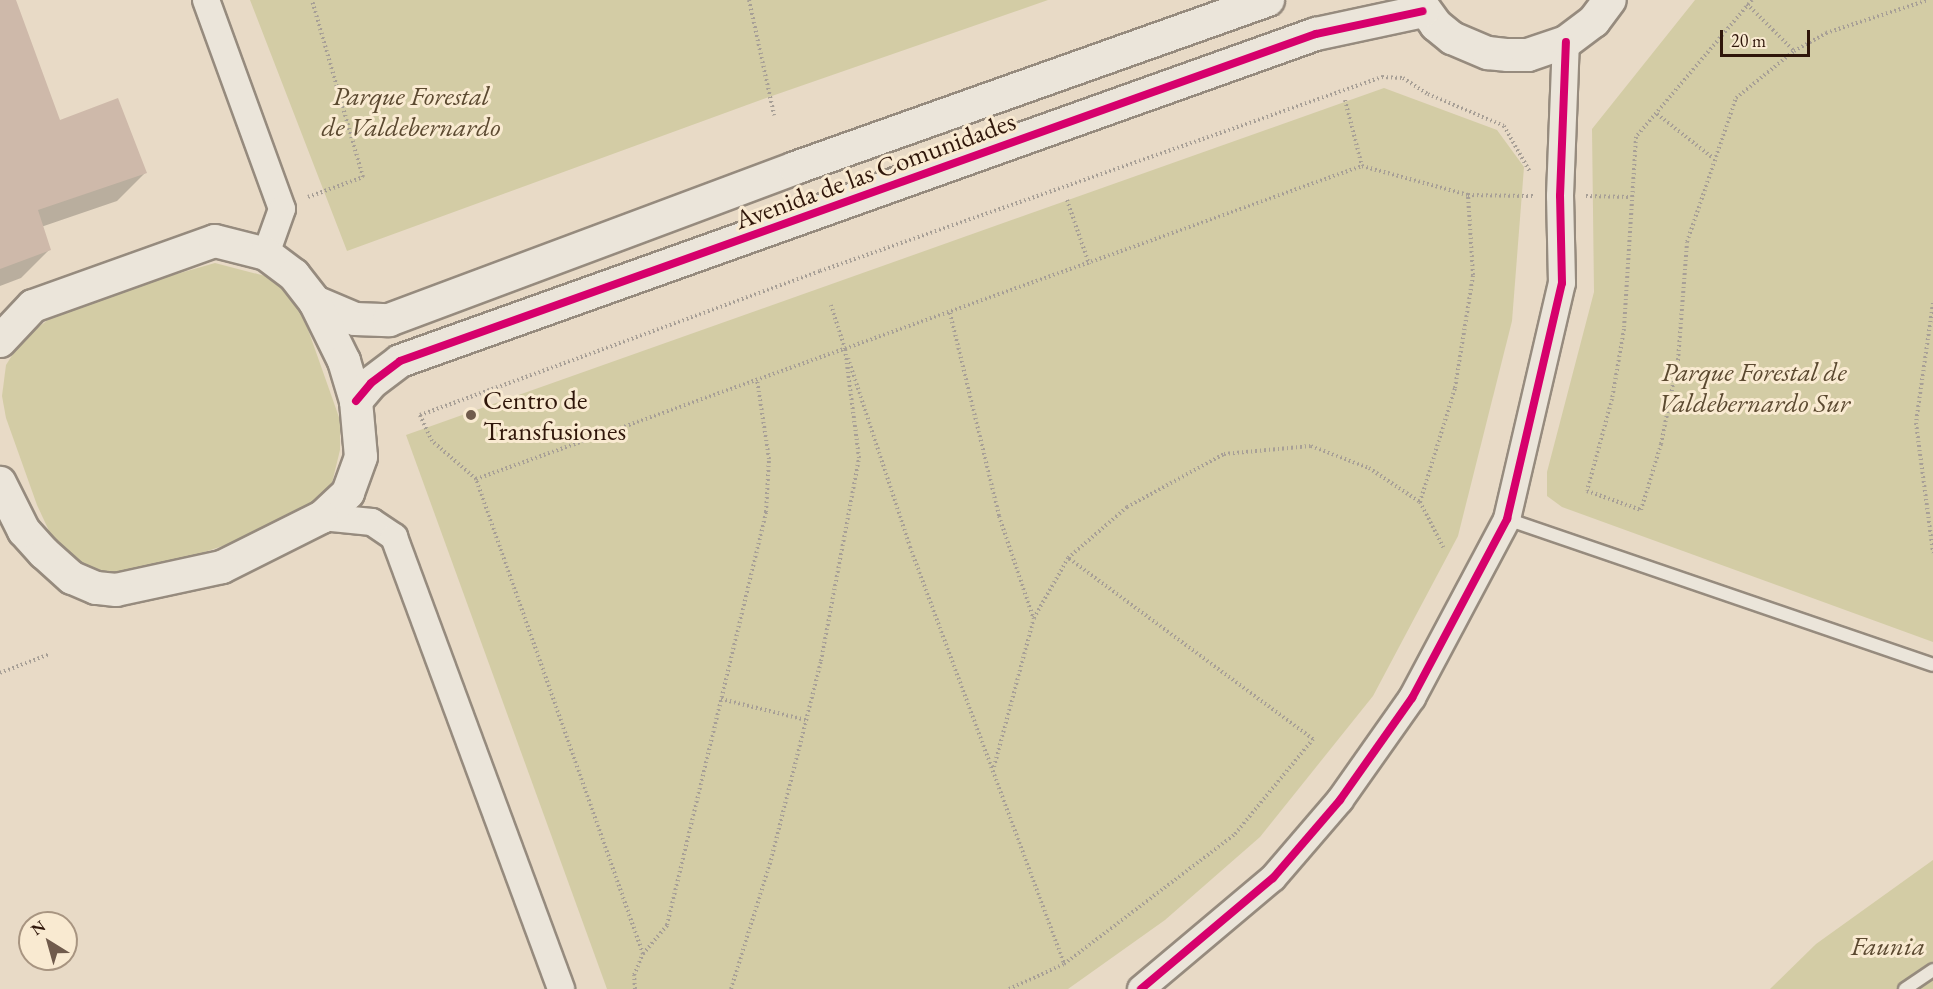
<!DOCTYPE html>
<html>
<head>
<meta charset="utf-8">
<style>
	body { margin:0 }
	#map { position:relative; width:1933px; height:989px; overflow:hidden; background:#e8dac6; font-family:"EB Garamond",serif }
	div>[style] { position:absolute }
	.green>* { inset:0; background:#d3cca5 }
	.shadow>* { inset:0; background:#0003 }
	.building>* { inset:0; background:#ceb9aa }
	.path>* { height:4px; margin-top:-2px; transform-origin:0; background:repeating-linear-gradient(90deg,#a79f96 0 1.5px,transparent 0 4.5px) }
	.roads { filter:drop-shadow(2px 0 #968b7e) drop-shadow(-2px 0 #968b7e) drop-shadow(0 2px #968b7e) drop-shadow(0 -2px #968b7e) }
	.service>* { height:12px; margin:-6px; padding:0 6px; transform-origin:6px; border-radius:6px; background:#ebe5da }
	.minor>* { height:26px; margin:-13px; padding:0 13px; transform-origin:13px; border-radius:13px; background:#ebe5da }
	.tertiary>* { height:32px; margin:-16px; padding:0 16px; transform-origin:16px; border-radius:16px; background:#ebe5da }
	.cycleway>* { height:8px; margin:-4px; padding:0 4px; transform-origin:4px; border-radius:4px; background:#d6006c }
	.dots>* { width:16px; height:16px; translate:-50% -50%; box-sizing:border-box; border:3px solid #f9ead1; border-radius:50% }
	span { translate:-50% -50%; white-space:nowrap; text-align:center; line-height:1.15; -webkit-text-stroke:6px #f9ead1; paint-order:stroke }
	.park-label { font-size:27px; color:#5b4930; font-style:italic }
	.street-label { font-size:27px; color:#2f160a }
	.poi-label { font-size:27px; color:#2f160a }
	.left { translate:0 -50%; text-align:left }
	.north { position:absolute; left:18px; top:911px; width:60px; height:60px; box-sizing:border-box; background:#f9ead1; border:2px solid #a89581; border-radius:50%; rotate:323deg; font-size:16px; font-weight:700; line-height:24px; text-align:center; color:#2f160a }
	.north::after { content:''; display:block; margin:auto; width:21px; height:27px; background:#705b4c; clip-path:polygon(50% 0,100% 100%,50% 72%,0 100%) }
	.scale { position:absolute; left:1720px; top:30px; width:90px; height:27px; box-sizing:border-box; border:3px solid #2f160a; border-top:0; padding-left:8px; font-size:18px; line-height:21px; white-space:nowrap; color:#2f160a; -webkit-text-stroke:4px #f9ead1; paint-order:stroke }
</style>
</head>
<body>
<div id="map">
	<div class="green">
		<div style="clip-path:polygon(250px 0,1048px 0,769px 97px,347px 251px)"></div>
		<div style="clip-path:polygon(1695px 0,1933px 0,1933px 642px,1562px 507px,1547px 496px,1547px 472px,1594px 292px,1592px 129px)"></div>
		<div style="clip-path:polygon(1384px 88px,1497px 130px,1524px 167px,1512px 321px,1458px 536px,1373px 696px,1260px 837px,1165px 920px,1068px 989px,607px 989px,406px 435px)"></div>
		<div style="clip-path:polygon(215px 263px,269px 277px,292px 296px,305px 321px,340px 420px,340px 450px,332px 483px,312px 507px,279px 527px,133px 576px,96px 572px,57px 548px,37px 505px,6px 418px,2px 396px,6px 365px,21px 341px,49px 319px,114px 292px)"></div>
		<div style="clip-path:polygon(1933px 860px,1933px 989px,1770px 989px,1816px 944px)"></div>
	</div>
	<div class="shadow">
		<div style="clip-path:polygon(0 0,14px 0,59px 122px,145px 173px,117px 201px,41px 227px,49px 250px,21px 278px,0 286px)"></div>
	</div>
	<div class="building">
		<div style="clip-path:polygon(0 0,16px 0,60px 120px,118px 98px,147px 173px,38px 210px,51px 250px,0 269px)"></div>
	</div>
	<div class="path">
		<div style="left:749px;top:0;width:118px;rotate:77.7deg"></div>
		<div style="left:1752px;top:0;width:180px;rotate:130.3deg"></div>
		<div style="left:1636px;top:137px;width:192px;rotate:93.6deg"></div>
		<div style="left:1624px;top:329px;width:71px;rotate:99.7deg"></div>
		<div style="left:1612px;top:399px;width:95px;rotate:105.2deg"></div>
		<div style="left:1587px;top:491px;width:57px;rotate:19.4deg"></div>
		<div style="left:1641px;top:510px;width:69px;rotate:-73.1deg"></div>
		<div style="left:1661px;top:444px;width:86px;rotate:-78.6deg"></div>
		<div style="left:1678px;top:360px;width:118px;rotate:-85.6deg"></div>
		<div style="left:1687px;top:242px;width:152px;rotate:-71.2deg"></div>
		<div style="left:1736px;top:98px;width:75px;rotate:-39deg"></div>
		<div style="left:1794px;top:51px;width:37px;rotate:-29deg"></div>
		<div style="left:1826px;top:33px;width:107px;rotate:-17.9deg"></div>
		<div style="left:1747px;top:4px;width:66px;rotate:45deg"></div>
		<div style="left:1345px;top:100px;width:68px;rotate:75.6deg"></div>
		<div style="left:1657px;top:114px;width:71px;rotate:38.2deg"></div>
		<div style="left:1586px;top:196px;width:44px;rotate:1.3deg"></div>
		<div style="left:308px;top:197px;width:59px;rotate:-20deg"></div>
		<div style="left:363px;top:177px;width:184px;rotate:-106.1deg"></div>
		<div style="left:1067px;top:200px;width:68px;rotate:71deg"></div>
		<div style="left:1933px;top:303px;width:121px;rotate:98.1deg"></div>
		<div style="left:1916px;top:423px;width:131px;rotate:82.5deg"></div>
		<div style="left:950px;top:313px;width:209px;rotate:76.4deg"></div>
		<div style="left:999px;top:516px;width:107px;rotate:71.4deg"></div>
		<div style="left:848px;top:358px;width:199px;rotate:71.8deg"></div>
		<div style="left:910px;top:547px;width:445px;rotate:69.7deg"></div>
		<div style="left:476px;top:479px;width:940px;rotate:-19.46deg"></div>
		<div style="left:1362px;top:166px;width:110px;rotate:15.3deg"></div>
		<div style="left:1468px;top:195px;width:65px;rotate:0.9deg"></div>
		<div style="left:1420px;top:502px;width:119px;rotate:-72.9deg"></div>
		<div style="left:1455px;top:388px;width:114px;rotate:-80.9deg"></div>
		<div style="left:1473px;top:275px;width:80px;rotate:-93.6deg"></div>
		<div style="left:0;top:673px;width:53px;rotate:-20.8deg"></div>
		<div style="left:721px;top:699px;width:88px;rotate:13.9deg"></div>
		<div style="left:994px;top:767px;width:154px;rotate:-75deg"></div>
		<div style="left:1034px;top:618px;width:69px;rotate:-60.5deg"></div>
		<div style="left:1068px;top:558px;width:78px;rotate:-40.8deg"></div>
		<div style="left:1127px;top:507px;width:111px;rotate:-28.7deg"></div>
		<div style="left:1224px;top:454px;width:87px;rotate:-5.3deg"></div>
		<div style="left:1311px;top:446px;width:62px;rotate:20.8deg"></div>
		<div style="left:1369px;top:468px;width:61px;rotate:33.7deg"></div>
		<div style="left:1420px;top:502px;width:51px;rotate:62.9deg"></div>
		<div style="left:643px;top:954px;width:504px;rotate:-109.37deg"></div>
		<div style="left:476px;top:479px;width:58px;rotate:-139.2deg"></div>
		<div style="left:432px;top:441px;width:29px;rotate:-115deg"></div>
		<div style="left:420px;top:415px;width:425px;rotate:-19.8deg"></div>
		<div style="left:820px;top:271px;width:595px;rotate:-19.04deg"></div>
		<div style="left:1382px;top:77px;width:21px;rotate:3deg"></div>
		<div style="left:1403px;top:78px;width:30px;rotate:33deg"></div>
		<div style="left:1428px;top:94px;width:82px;rotate:22.8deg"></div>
		<div style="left:1504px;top:126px;width:53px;rotate:60.5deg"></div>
		<div style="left:635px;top:989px;width:14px;rotate:-94deg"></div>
		<div style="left:634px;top:975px;width:23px;rotate:-67deg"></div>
		<div style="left:643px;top:954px;width:38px;rotate:-50deg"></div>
		<div style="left:667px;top:925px;width:425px;rotate:-76.5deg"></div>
		<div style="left:766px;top:512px;width:53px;rotate:-86.8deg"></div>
		<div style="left:769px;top:459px;width:80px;rotate:-98.6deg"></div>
		<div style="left:731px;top:989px;width:135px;rotate:-72.8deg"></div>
		<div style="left:771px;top:860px;width:205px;rotate:-75.9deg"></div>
		<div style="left:821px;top:661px;width:207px;rotate:-79.4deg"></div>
		<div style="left:859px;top:458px;width:110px;rotate:-97.3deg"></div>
		<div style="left:845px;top:349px;width:46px;rotate:-107.7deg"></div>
		<div style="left:1009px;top:989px;width:60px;rotate:-24.4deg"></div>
		<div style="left:1064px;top:964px;width:215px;rotate:-37.2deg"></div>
		<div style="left:1235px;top:834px;width:123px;rotate:-50.6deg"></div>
		<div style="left:1313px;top:739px;width:305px;rotate:-143.5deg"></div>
	</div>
	<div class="roads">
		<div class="service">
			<div style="left:1507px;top:519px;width:450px;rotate:18.9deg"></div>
			<div style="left:1905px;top:989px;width:34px;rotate:-34deg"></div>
		</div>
		<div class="minor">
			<div style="left:206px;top:0;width:222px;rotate:70deg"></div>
			<div style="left:282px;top:209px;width:48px;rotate:109.6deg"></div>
			<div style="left:322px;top:517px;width:50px;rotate:5.7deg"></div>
			<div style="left:372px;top:522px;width:27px;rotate:34deg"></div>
			<div style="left:394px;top:537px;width:482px;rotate:69.7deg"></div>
			<div style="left:1141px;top:989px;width:172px;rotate:-40.1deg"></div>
			<div style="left:1273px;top:878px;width:103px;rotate:-49.3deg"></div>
			<div style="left:1340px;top:800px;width:125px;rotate:-54.8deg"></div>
			<div style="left:1412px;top:698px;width:203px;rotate:-62deg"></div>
			<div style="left:1507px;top:519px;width:242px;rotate:-76.9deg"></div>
			<div style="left:1562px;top:283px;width:87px;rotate:-91.3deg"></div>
			<div style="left:1560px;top:196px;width:154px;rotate:-87.8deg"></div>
		</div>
		<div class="tertiary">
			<div style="left:1418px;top:0;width:31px;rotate:54deg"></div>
			<div style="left:1436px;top:25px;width:21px;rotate:39deg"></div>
			<div style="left:1452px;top:38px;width:39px;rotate:23deg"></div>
			<div style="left:1488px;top:53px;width:20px;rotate:6deg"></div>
			<div style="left:1508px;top:55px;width:20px"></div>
			<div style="left:1528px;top:55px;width:40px;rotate:-18.9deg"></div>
			<div style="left:1566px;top:42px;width:35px;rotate:-37deg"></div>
			<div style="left:1594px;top:21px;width:26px;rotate:-53deg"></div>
			<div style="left:315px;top:302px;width:43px;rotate:23deg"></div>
			<div style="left:355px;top:319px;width:34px;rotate:2deg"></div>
			<div style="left:389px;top:320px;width:434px;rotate:-20.5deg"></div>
			<div style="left:795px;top:168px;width:502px;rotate:-19.55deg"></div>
			<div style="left:0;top:341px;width:48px;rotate:-46.7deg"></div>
			<div style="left:33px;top:306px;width:193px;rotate:-19.7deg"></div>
			<div style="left:215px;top:241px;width:53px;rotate:14.3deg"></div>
			<div style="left:266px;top:254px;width:35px;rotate:37deg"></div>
			<div style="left:294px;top:275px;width:34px;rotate:52deg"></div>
			<div style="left:315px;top:302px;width:66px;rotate:63.8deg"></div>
			<div style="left:344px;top:361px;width:42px;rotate:73.3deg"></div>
			<div style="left:356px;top:401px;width:56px;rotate:84.9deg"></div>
			<div style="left:361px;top:457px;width:38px;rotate:110deg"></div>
			<div style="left:348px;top:493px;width:35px;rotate:137deg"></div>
			<div style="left:322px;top:517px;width:112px;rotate:153.4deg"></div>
			<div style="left:222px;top:567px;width:108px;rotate:167.8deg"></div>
			<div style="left:116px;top:590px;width:20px;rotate:-174deg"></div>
			<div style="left:96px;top:588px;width:26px;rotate:-157deg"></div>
			<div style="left:72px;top:578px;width:38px;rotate:-138deg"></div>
			<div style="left:44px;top:553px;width:30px;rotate:-132deg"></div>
			<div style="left:24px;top:531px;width:54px;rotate:-116.6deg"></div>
			<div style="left:356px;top:401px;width:23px;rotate:-50deg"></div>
			<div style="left:371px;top:383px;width:36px;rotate:-37deg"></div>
			<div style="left:400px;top:361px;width:973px;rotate:-19.65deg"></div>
			<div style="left:1316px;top:34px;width:109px;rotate:-12.1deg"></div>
		</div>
	</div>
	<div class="cycleway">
		<div style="left:356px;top:401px;width:23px;rotate:-50deg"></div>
		<div style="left:371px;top:383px;width:36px;rotate:-37deg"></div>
		<div style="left:400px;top:361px;width:973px;rotate:-19.65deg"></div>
		<div style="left:1316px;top:34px;width:109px;rotate:-12.1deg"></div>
		<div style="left:1141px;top:989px;width:172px;rotate:-40.1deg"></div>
		<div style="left:1273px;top:878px;width:103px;rotate:-49.3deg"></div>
		<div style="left:1340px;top:800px;width:125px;rotate:-54.8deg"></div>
		<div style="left:1412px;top:698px;width:203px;rotate:-62deg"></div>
		<div style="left:1507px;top:519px;width:242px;rotate:-76.9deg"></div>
		<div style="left:1562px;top:283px;width:87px;rotate:-91.3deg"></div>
		<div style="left:1560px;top:196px;width:154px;rotate:-87.8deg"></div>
	</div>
	<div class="dots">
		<div style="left:471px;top:415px;background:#705b4c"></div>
	</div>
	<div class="park-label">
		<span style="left:411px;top:111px">Parque Forestal<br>de Valdebernardo</span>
		<span style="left:1754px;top:387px">Parque Forestal de<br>Valdebernardo Sur</span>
		<span style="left:1888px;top:946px">Faunia</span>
	</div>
	<div class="street-label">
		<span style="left:875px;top:170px;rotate:-20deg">Avenida de las Comunidades</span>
	</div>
	<div class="poi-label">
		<span class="left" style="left:483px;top:415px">Centro de<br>Transfusiones</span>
	</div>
	<div class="north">N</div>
	<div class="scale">20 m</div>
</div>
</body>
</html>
